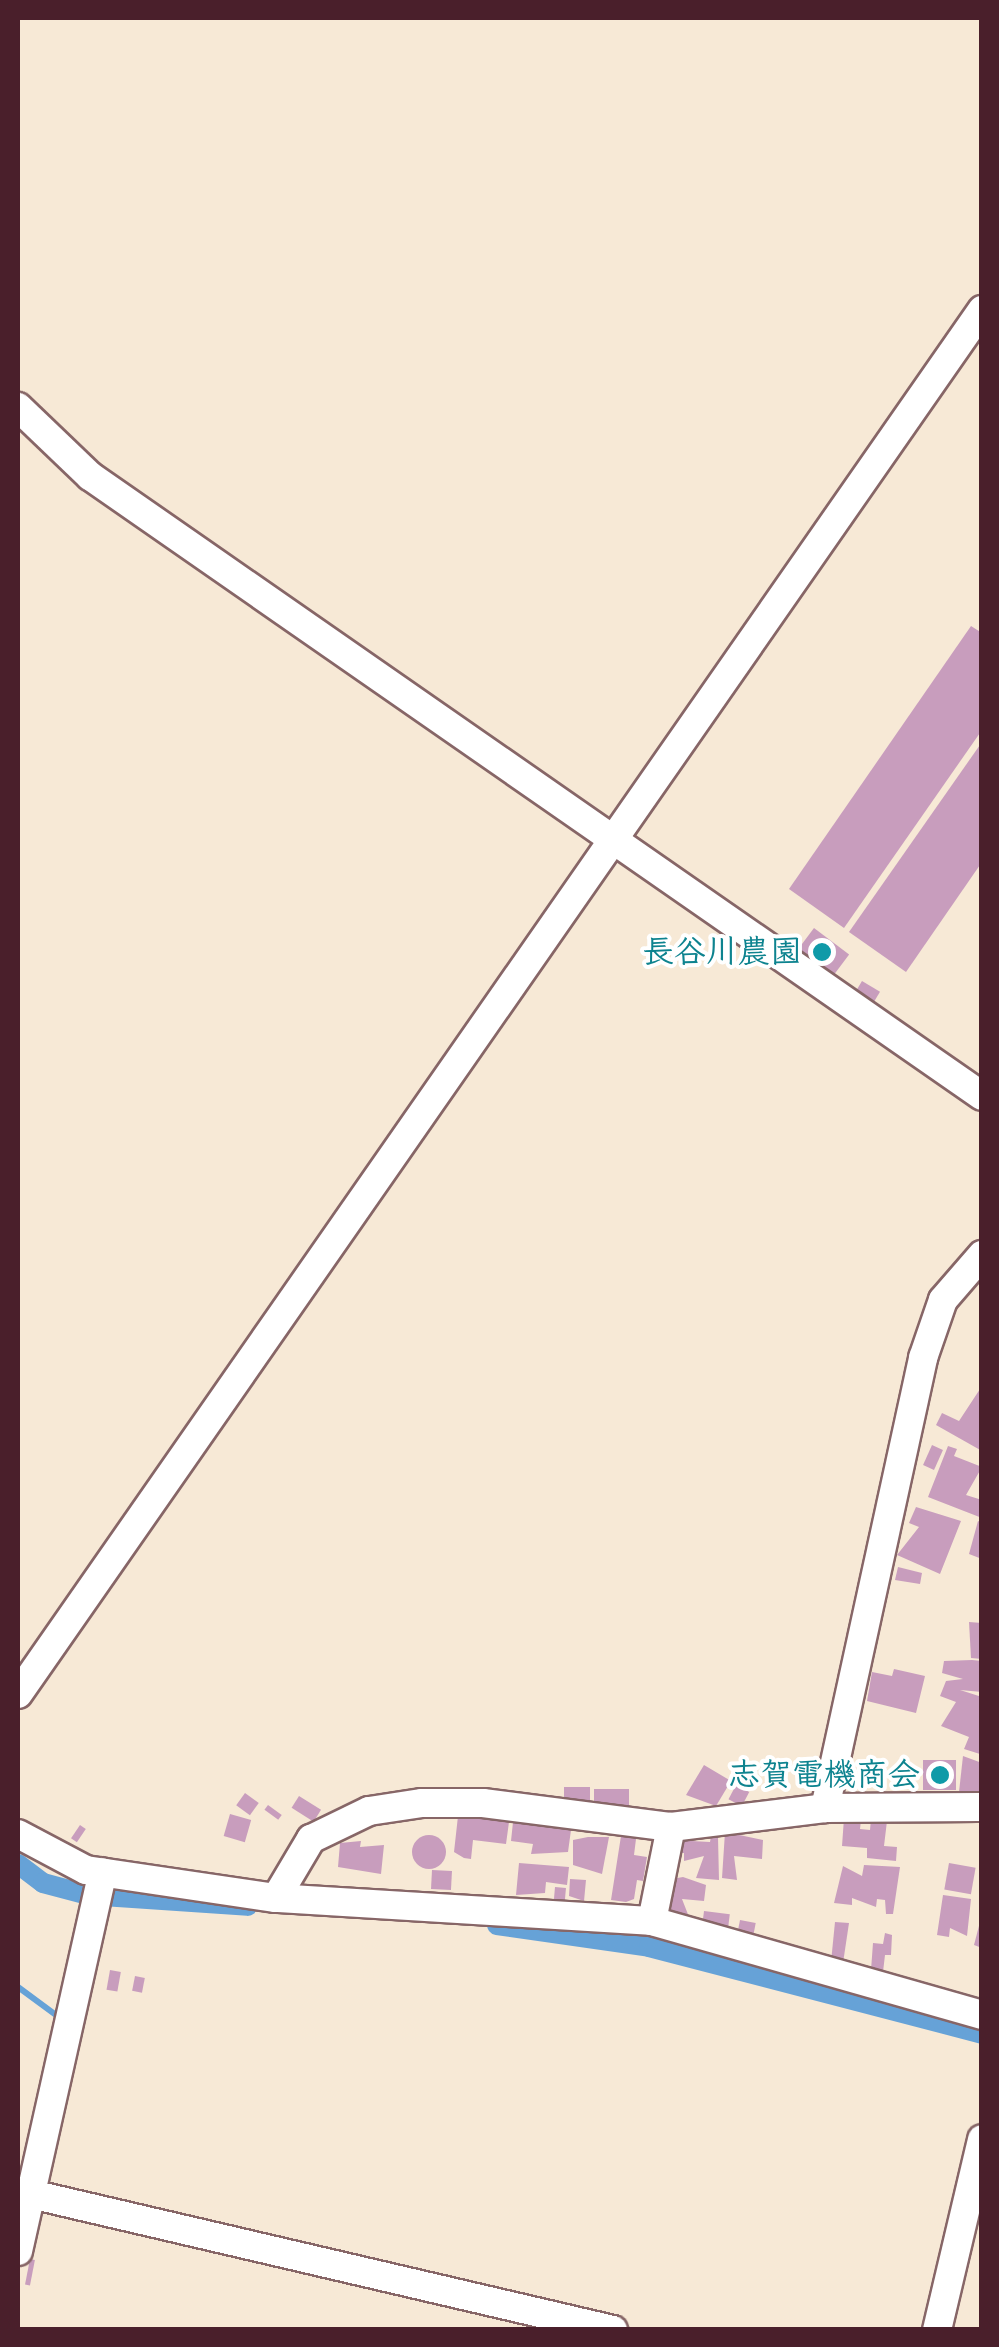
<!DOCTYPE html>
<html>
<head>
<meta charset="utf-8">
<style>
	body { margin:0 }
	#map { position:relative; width:999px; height:2347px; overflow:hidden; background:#f7e9d6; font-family:Pangolin,"Klee One",sans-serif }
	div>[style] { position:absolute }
	.stream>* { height:6px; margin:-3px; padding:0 3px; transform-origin:3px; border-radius:3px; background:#66a2d7 }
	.canal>* { height:20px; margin:-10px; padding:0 10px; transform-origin:10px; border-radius:10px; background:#66a2d7 }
	.building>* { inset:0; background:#c89dbd; transform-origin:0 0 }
	.round { border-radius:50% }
	.roads { filter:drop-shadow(2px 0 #876667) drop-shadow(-2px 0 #876667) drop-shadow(0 2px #876667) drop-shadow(0 -2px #876667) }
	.minor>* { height:28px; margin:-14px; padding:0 14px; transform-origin:14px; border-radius:14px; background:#fff }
	.dots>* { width:28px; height:28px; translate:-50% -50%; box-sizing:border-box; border:5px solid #fff; border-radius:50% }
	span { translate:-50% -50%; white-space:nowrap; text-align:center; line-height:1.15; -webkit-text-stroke:8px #fff; paint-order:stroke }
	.culture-label { font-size:32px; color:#0d838f; font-weight:700 }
	.right { translate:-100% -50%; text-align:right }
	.frame { position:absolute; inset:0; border:20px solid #4a1f2b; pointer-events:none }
</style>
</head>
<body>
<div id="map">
	<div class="stream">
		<div style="left:18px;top:1987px;width:52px;rotate:36.4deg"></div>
	</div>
	<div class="canal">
		<div style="left:18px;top:1864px;width:31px;rotate:37deg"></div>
		<div style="left:43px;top:1883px;width:47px;rotate:14.9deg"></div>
		<div style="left:88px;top:1895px;width:160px;rotate:3.9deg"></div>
		<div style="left:497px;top:1925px;width:154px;rotate:8.2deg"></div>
		<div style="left:649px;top:1947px;width:344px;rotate:14.6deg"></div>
	</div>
	<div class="building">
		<div style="clip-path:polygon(971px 626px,982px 633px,982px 730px,844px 928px,789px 889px)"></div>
		<div style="clip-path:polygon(982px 742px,982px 862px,906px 972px,849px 932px)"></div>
		<div style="left:814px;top:928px;width:44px;height:29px;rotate:37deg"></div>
		<div style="left:862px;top:981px;width:21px;height:13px;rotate:31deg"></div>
		<div style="clip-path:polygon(982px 1386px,982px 1451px,936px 1425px,942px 1413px,959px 1421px)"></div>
		<div style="left:932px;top:1445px;width:12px;height:22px;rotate:24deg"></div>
		<div style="clip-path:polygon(948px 1446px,957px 1449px,954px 1456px,982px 1467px,966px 1495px,982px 1500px,982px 1518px,928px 1497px)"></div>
		<div style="clip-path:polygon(916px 1507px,961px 1521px,940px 1574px,897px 1555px,919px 1527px,909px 1523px)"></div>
		<div style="clip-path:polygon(978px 1521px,982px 1523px,982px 1559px,969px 1554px)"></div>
		<div style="clip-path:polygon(898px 1567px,922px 1573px,920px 1584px,895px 1580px)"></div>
		<div style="clip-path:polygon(969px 1622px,982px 1623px,982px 1659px,971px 1658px)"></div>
		<div style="clip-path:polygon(972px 1660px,982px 1661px,982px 1692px,960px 1690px,982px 1697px,980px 1754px,964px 1749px,969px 1737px,941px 1726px,956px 1702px,940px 1696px,946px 1681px,963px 1679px,942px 1673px,944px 1661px)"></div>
		<div style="clip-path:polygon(894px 1669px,925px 1676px,916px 1713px,867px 1701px,872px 1672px,892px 1676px)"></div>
		<div style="clip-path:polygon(963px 1756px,982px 1763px,981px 1791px,959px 1792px)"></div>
		<div style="left:923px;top:1760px;width:33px;height:30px"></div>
		<div style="clip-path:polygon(704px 1765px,731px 1781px,716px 1806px,686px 1795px)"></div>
		<div style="left:736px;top:1785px;width:15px;height:16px;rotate:28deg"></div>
		<div style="left:564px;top:1787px;width:26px;height:20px"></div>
		<div style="left:594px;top:1789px;width:35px;height:25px"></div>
		<div style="left:245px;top:1793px;width:17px;height:15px;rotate:36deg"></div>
		<div style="left:299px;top:1796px;width:26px;height:14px;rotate:32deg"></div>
		<div style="left:268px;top:1805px;width:17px;height:6px;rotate:36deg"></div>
		<div style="left:230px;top:1814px;width:22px;height:23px;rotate:16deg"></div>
		<div style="clip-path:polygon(458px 1816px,509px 1822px,506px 1844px,473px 1840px,471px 1859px,464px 1858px,454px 1852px)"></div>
		<div style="clip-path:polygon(844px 1818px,861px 1820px,860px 1829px,870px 1830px,871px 1819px,887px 1821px,884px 1846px,897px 1847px,896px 1861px,867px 1858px,867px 1848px,842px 1846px)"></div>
		<div style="clip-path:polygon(513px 1822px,571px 1830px,568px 1852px,531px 1854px,533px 1844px,511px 1841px)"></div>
		<div style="left:80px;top:1825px;width:7px;height:16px;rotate:34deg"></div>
		<div style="clip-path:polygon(725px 1832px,763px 1840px,762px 1859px,734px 1856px,737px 1880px,722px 1878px)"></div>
		<div class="round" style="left:412px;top:1835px;width:34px;height:34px"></div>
		<div style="clip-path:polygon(621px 1836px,636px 1839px,634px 1855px,647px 1857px,643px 1881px,637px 1880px,634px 1899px,626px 1902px,611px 1900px)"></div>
		<div style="clip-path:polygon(711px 1836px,718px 1837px,719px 1880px,696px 1878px,704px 1856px,684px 1861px,684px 1853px,672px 1853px,673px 1840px,710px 1842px)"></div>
		<div style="clip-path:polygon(588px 1837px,609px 1837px,602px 1874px,573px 1865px,573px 1840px)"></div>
		<div style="clip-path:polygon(361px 1841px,360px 1847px,384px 1845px,381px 1874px,338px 1867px,340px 1843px)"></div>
		<div style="clip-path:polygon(519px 1863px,569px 1867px,567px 1885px,546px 1882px,545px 1893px,516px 1895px)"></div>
		<div style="left:949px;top:1863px;width:27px;height:27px;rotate:10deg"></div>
		<div style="clip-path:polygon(864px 1865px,900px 1867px,893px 1914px,886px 1914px,885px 1900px,877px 1899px,876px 1907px,852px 1898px,852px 1905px,834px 1903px,843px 1866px,862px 1876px)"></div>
		<div style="left:432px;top:1870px;width:20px;height:19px;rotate:3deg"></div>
		<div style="clip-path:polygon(683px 1877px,706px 1885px,704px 1901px,682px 1899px,689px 1917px,665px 1918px,672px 1879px)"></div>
		<div style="clip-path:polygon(570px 1879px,586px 1880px,584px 1901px,569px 1896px)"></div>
		<div style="left:555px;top:1887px;width:11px;height:13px;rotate:5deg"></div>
		<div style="clip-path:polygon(943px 1895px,971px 1899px,967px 1936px,950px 1928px,949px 1937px,937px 1935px)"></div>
		<div style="left:704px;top:1911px;width:26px;height:18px;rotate:7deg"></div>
		<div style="left:740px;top:1920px;width:16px;height:15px;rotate:11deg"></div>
		<div style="clip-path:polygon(835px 1922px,849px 1923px,843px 1963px,831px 1962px)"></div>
		<div style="clip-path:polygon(980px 1922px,982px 1922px,982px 1948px,974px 1945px)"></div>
		<div style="clip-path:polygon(885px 1933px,892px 1935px,891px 1955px,885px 1955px,883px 1972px,871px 1970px,873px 1943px,883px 1944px)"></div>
		<div style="left:110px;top:1970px;width:11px;height:20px;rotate:10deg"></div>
		<div style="left:135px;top:1976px;width:10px;height:15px;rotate:11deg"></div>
		<div style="left:30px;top:2259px;width:5px;height:26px;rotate:11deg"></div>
	</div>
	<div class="roads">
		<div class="minor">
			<div style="left:18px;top:407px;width:100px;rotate:43.8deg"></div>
			<div style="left:90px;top:476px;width:1086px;rotate:34.8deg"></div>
			<div style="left:18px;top:1694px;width:1687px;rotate:-55.14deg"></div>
			<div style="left:825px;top:1808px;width:461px;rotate:-77.7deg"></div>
			<div style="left:923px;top:1358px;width:61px;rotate:-71deg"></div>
			<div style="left:943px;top:1300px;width:60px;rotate:-49.1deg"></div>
			<div style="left:18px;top:1834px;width:77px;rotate:27.9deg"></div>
			<div style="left:86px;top:1870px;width:192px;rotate:8.4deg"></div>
			<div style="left:276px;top:1898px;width:377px;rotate:3.5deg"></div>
			<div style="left:652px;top:1921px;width:343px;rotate:15.9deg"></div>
			<div style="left:276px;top:1898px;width:69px;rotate:-59.3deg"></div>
			<div style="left:311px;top:1839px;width:64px;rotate:-25.8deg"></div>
			<div style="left:369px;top:1811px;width:54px;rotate:-8.6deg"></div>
			<div style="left:422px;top:1803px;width:61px"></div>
			<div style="left:483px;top:1803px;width:190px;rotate:7.3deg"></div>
			<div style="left:671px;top:1827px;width:155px;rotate:-7deg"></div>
			<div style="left:825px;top:1808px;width:157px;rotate:-0.4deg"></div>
			<div style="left:652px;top:1921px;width:96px;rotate:-78.6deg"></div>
			<div style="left:18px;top:2191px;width:611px;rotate:13.15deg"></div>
			<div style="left:18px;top:2251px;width:388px;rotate:-77.4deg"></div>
			<div style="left:937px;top:2330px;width:196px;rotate:-76.7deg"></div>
		</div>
	</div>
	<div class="dots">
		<div style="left:822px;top:952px;background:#0f9aa8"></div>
		<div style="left:940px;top:1775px;background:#0f9aa8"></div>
	</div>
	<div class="culture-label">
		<span class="right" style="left:802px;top:952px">長谷川農園</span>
		<span class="right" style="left:920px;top:1775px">志賀電機商会</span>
	</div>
	<div class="frame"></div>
</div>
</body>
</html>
